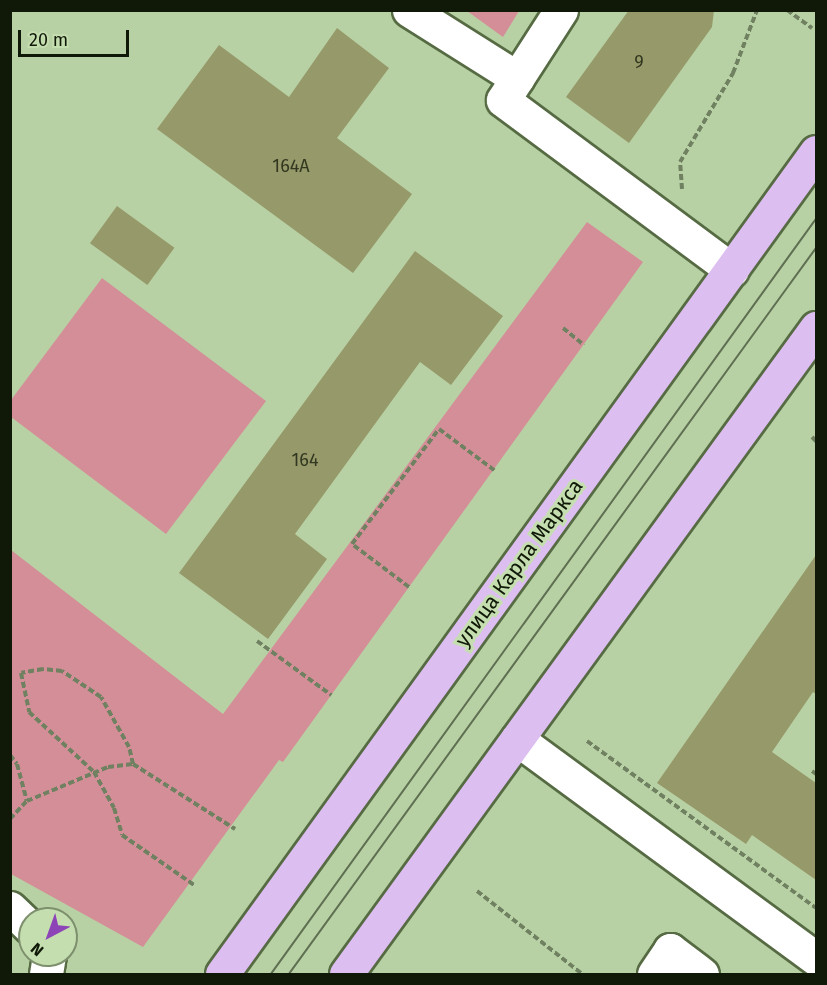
<!DOCTYPE html>
<html>
<head>
<meta charset="utf-8">
<style>
	body { margin:0 }
	#map { position:relative; width:827px; height:985px; overflow:hidden; background:#b8d1a4; font-family:"Fira Sans",sans-serif }
	div>[style] { position:absolute }
	.green>* { inset:0; background:#d38e97 }
	.building>* { inset:0; background:#969969; transform-origin:0 0 }
	.path>* { height:4px; margin-top:-2px; transform-origin:0; background:repeating-linear-gradient(90deg,#6f8160 0 6px,transparent 0 9px) }
	.roads { filter:drop-shadow(2px 0 #566b43) drop-shadow(-2px 0 #566b43) drop-shadow(0 2px #566b43) drop-shadow(0 -2px #566b43) }
	.minor>* { height:33px; margin:-16.5px; padding:0 16.5px; transform-origin:16.5px; border-radius:16.5px; background:#fff }
	.major>* { height:33px; margin:-16.5px; padding:0 16.5px; transform-origin:16.5px; border-radius:16.5px; background:#ddbef1 }
	.tram>* { height:1.5px; margin:-0.75px; padding:0 0.75px; transform-origin:0.75px; border-radius:0.75px; background:#5f6f52 }
	span { translate:-50% -50%; white-space:nowrap; text-align:center; line-height:1.15; -webkit-text-stroke:6px #c5deb0; paint-order:stroke }
	.number-label { font-size:18px; color:#323820 }
	.number-label span { -webkit-text-stroke-width:0 }
	.street-label { font-size:21px; color:#101808 }
	.frame { position:absolute; inset:0; border:12px solid #101808; pointer-events:none }
	.north { position:absolute; left:18px; top:907px; width:60px; height:60px; box-sizing:border-box; background:#c5deb0; border:2px solid #7d8f6d; border-radius:50%; rotate:221deg; font-size:16px; font-weight:700; line-height:24px; text-align:center; color:#101808 }
	.north::after { content:''; display:block; margin:auto; width:21px; height:27px; background:#8c44b6; clip-path:polygon(50% 0,100% 100%,50% 72%,0 100%) }
	.scale { position:absolute; left:18px; top:30px; width:111px; height:27px; box-sizing:border-box; border:3px solid #101808; border-top:0; padding-left:8px; font-size:18px; line-height:21px; white-space:nowrap; color:#101808; -webkit-text-stroke:4px #c5deb0; paint-order:stroke }
</style>
</head>
<body>
<div id="map">
	<div class="green">
		<div style="clip-path:polygon(467px 11px,519px 11px,503px 37px)"></div>
		<div style="clip-path:polygon(587px 222px,643px 262px,283px 762px,279px 760px,143px 947px,11px 874px,11px 550px,223px 714px)"></div>
		<div style="clip-path:polygon(102px 278px,266px 401px,166px 534px,11px 417px,11px 400px)"></div>
	</div>
	<div class="building">
		<div style="clip-path:polygon(629px 10px,714px 10px,712px 27px,629px 143px,566px 97px)"></div>
		<div style="clip-path:polygon(337px 28px,389px 68px,337px 138px,412px 194px,353px 273px,157px 129px,219px 45px,289px 97px)"></div>
		<div style="left:117px;top:206px;width:71px;height:46px;rotate:36deg"></div>
		<div style="clip-path:polygon(415px 251px,503px 316px,451px 385px,420px 362px,295px 534px,327px 559px,268px 639px,179px 573px)"></div>
		<div style="clip-path:polygon(816px 555px,816px 694px,813px 692px,772px 752px,816px 783px,816px 880px,752px 835px,746px 844px,657px 783px)"></div>
	</div>
	<div class="path">
		<div style="left:787px;top:10px;width:31px;rotate:36deg"></div>
		<div style="left:682px;top:189px;width:27px;rotate:-94deg"></div>
		<div style="left:680px;top:162px;width:104px;rotate:-59.2deg"></div>
		<div style="left:733px;top:73px;width:67px;rotate:-69.1deg"></div>
		<div style="left:563px;top:328px;width:27px;rotate:39deg"></div>
		<div style="left:812px;top:437px;width:6px;rotate:45deg"></div>
		<div style="left:409px;top:587px;width:71px;rotate:-143deg"></div>
		<div style="left:352px;top:544px;width:144px;rotate:-52.9deg"></div>
		<div style="left:439px;top:429px;width:69px;rotate:36.7deg"></div>
		<div style="left:257px;top:641px;width:92px;rotate:36.1deg"></div>
		<div style="left:587px;top:741px;width:283px;rotate:36.1deg"></div>
		<div style="left:10px;top:755px;width:11px;rotate:52deg"></div>
		<div style="left:17px;top:764px;width:38px;rotate:75deg"></div>
		<div style="left:133px;top:764px;width:17px;rotate:-103deg"></div>
		<div style="left:129px;top:747px;width:57px;rotate:-119.2deg"></div>
		<div style="left:101px;top:697px;width:47px;rotate:-146.3deg"></div>
		<div style="left:62px;top:671px;width:19px;rotate:-174deg"></div>
		<div style="left:43px;top:669px;width:22px;rotate:170deg"></div>
		<div style="left:21px;top:673px;width:40px;rotate:78deg"></div>
		<div style="left:29px;top:712px;width:88px;rotate:42.7deg"></div>
		<div style="left:94px;top:772px;width:41px;rotate:60.9deg"></div>
		<div style="left:114px;top:808px;width:28px;rotate:73deg"></div>
		<div style="left:122px;top:835px;width:88px;rotate:34.8deg"></div>
		<div style="left:812px;top:771px;width:5px;rotate:37deg"></div>
		<div style="left:10px;top:819px;width:25px;rotate:-47deg"></div>
		<div style="left:27px;top:801px;width:88px;rotate:-22.8deg"></div>
		<div style="left:108px;top:767px;width:25px;rotate:-7deg"></div>
		<div style="left:133px;top:764px;width:121px;rotate:32.5deg"></div>
		<div style="left:477px;top:891px;width:134px;rotate:38.3deg"></div>
	</div>
	<div class="roads">
		<div class="minor">
			<div style="left:409px;top:10px;width:128px;rotate:32.2deg"></div>
			<div style="left:561px;top:10px;width:107px;rotate:122.8deg"></div>
			<div style="left:503px;top:100px;width:285px;rotate:36.6deg"></div>
			<div style="left:517px;top:739px;width:371px;rotate:36.3deg"></div>
			<div style="left:10px;top:908px;width:28px;rotate:44deg"></div>
			<div style="left:46px;top:974px;width:19px;rotate:-81deg"></div>
			<div style="left:654px;top:974px;width:29px;rotate:-56deg"></div>
			<div style="left:670px;top:950px;width:40px;rotate:37deg"></div>
		</div>
		<div class="major">
			<div style="left:222px;top:974px;width:1014px;rotate:-54.15deg"></div>
			<div style="left:346px;top:974px;width:799px;rotate:-53.96deg"></div>
		</div>
	</div>
	<div class="tram">
		<div style="left:271px;top:974px;width:931px;rotate:-54.18deg"></div>
		<div style="left:289px;top:974px;width:897px;rotate:-54.02deg"></div>
	</div>
	<div class="number-label">
		<span style="left:639px;top:62px">9</span>
		<span style="left:291px;top:166px">164А</span>
		<span style="left:305px;top:460px">164</span>
	</div>
	<div class="street-label">
		<span style="left:519px;top:563px;rotate:-54deg">улица Карла Маркса</span>
	</div>
	<div class="frame"></div>
	<div class="north">N</div>
	<div class="scale">20 m</div>
</div>
</body>
</html>
